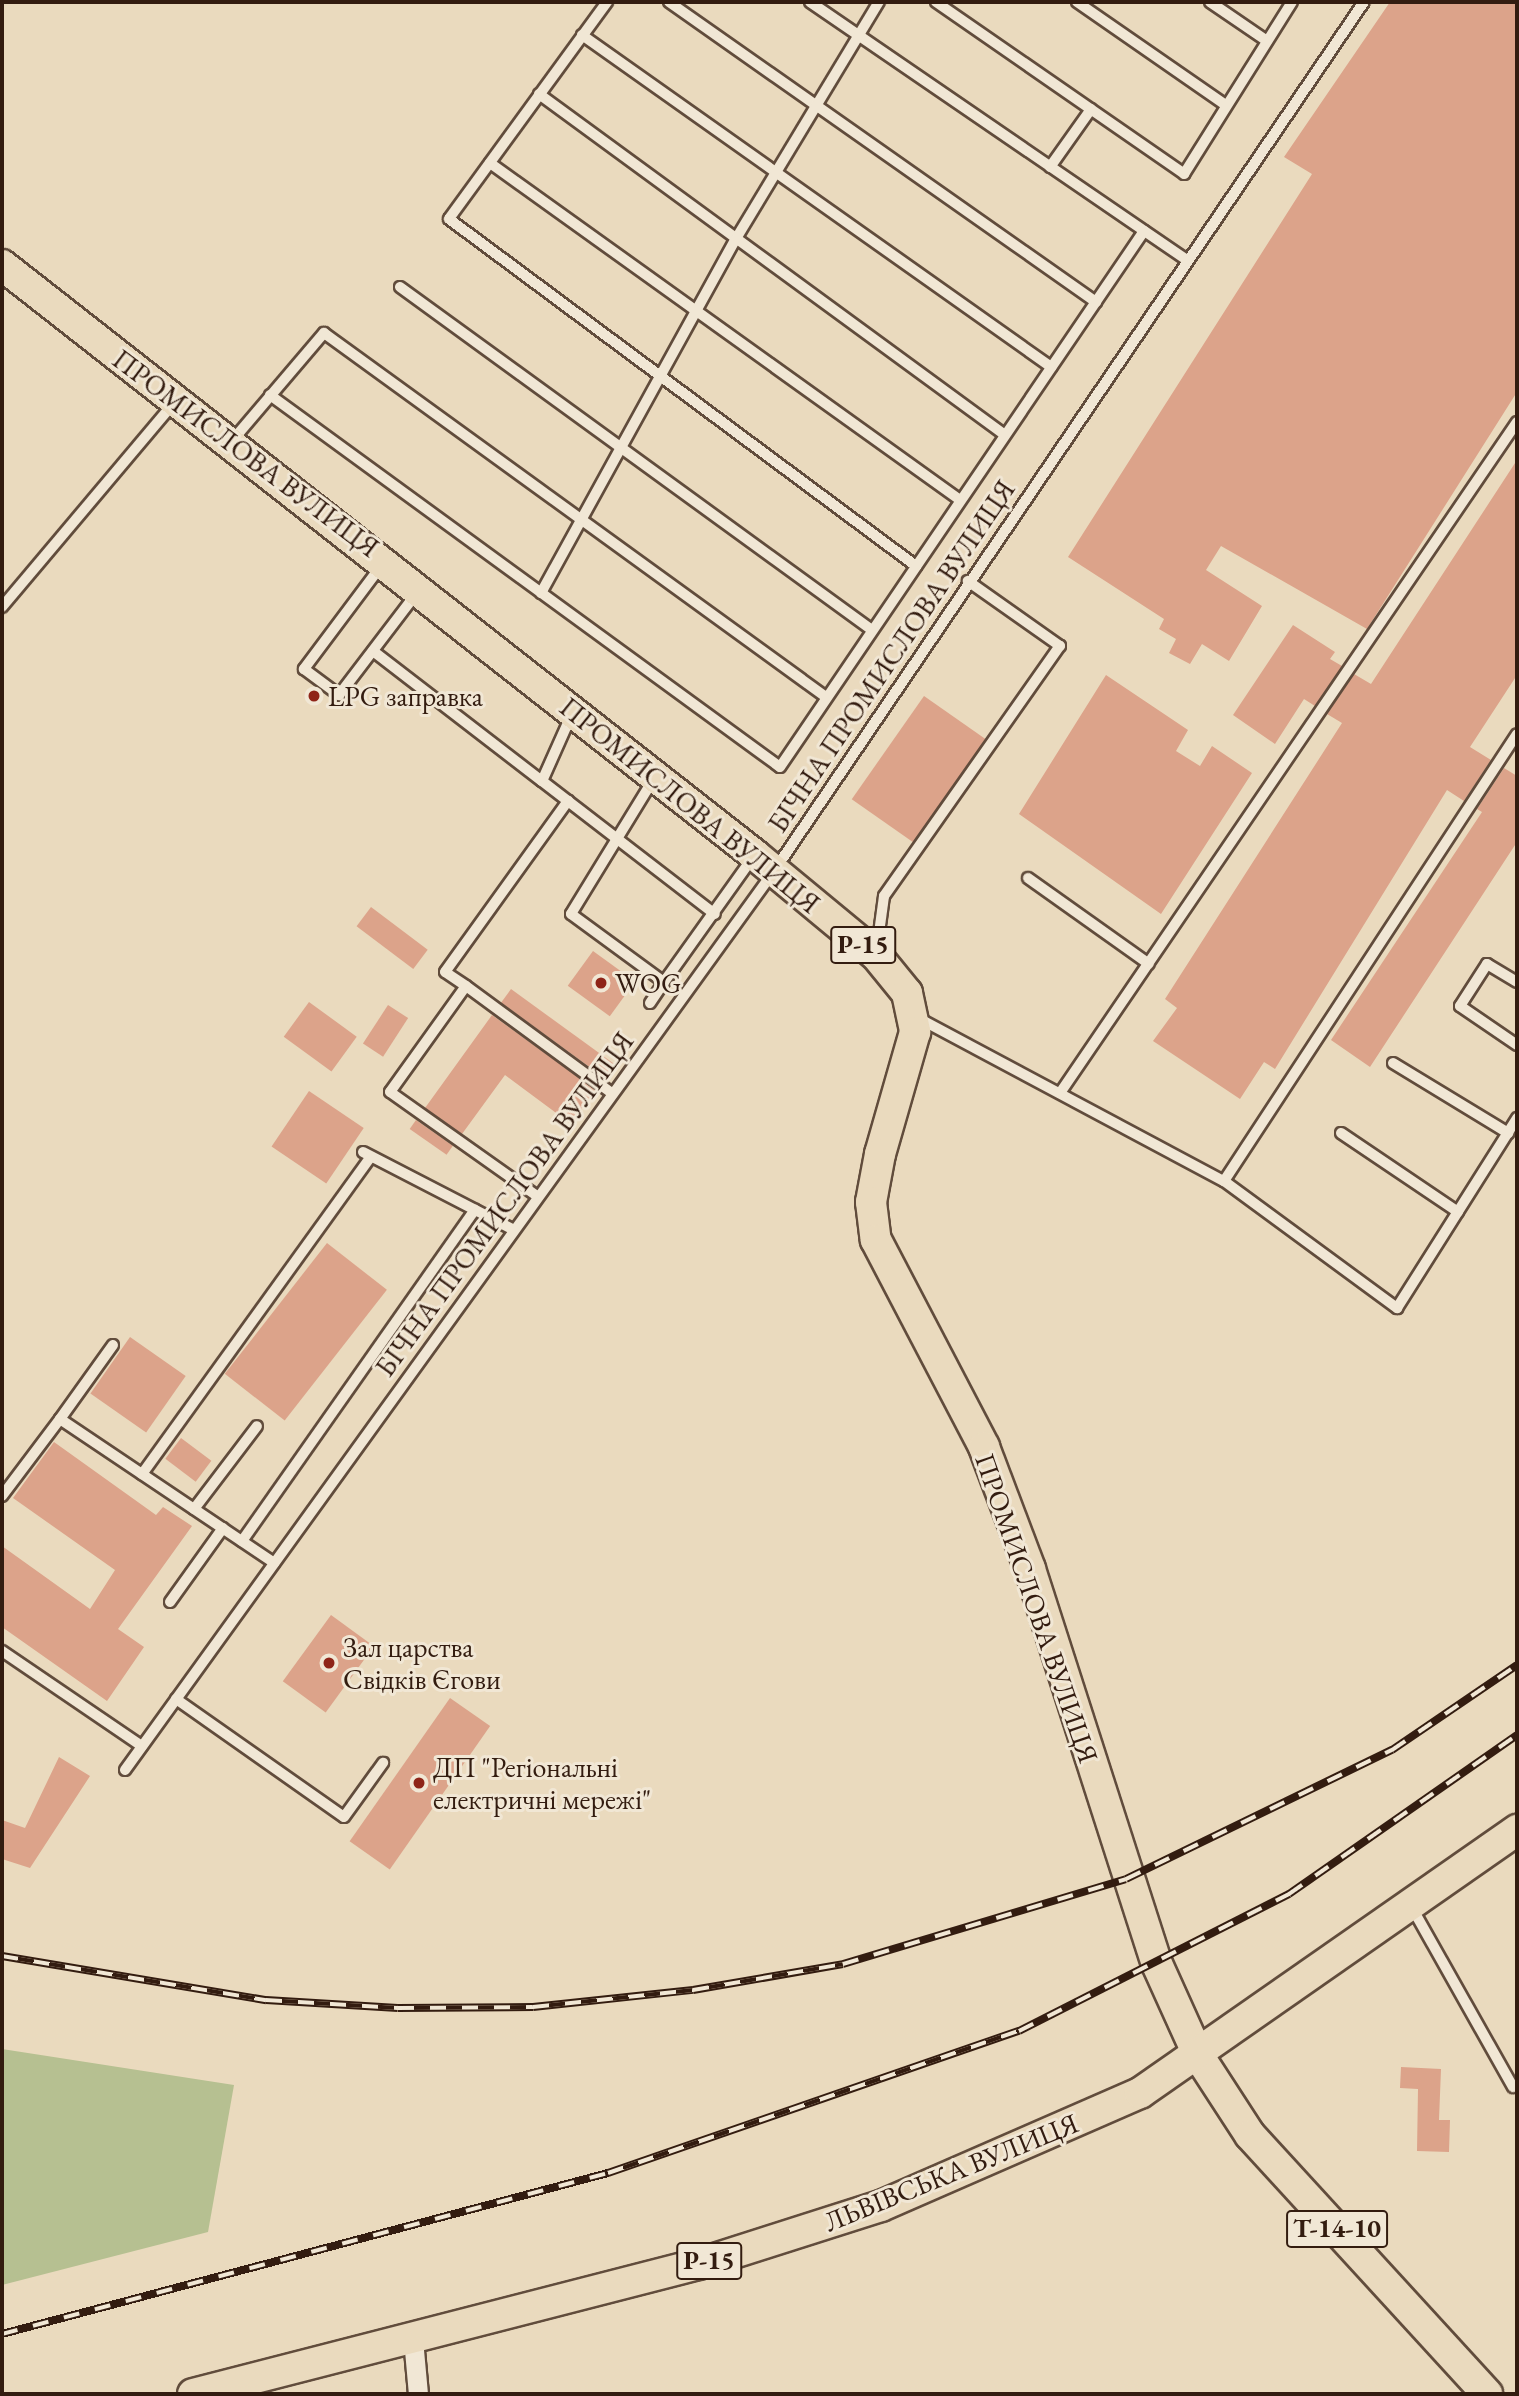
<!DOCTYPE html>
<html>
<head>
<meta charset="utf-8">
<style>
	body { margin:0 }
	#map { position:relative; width:1519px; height:2396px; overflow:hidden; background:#eadabe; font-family:"EB Garamond",serif }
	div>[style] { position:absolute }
	.green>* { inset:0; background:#b6c091 }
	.building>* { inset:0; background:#dca38a; transform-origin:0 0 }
	.roads { filter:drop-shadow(2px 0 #614c3c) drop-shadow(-2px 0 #614c3c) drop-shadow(0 2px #614c3c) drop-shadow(0 -2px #614c3c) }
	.service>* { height:10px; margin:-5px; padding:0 5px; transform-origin:5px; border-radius:5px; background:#f1e7d5 }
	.minor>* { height:19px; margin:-9.5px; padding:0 9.5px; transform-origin:9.5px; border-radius:9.5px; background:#f1e7d5 }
	.primary>* { height:30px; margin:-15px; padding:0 15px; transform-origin:15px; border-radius:15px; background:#eadabe }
	.rail>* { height:8px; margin-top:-4px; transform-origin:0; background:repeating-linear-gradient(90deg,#f1e7d5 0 16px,#331c10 0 32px); box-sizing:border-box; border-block:2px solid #331c10 }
	.dots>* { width:19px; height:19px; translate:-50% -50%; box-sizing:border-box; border:4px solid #f1e7d5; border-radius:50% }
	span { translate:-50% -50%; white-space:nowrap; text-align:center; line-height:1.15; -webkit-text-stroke:6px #f1e7d5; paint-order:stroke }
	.shield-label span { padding:2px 5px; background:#f1e7d5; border:2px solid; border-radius:5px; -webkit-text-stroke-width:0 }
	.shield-label { font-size:26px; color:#331c10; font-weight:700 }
	.street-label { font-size:28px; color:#331c10 }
	.poi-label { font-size:28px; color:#331c10 }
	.left { translate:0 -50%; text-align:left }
	.frame { position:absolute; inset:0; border:4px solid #331c10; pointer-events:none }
</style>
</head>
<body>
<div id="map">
	<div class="green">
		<div style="clip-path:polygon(2px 2049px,234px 2085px,208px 2232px,2px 2285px)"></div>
	</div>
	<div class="building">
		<div style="clip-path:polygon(1390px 2px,1517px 2px,1517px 392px,1367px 629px,1221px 546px,1206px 570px,1262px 606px,1229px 661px,1202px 644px,1190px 664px,1169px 653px,1176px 639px,1159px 629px,1164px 619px,1068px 557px,1312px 174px,1284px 157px)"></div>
		<div style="clip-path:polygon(1517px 460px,1517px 675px,1470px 747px,1491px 760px,1464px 801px,1447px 790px,1275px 1069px,1264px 1062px,1240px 1099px,1153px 1041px,1177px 1008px,1165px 999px,1342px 723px,1327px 714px,1354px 674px,1371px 684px)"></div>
		<div style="clip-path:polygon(1293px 625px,1335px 652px,1330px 659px,1342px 666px,1315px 706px,1304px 699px,1275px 744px,1233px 715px)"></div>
		<div style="clip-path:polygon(1106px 675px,1188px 730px,1176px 751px,1200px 766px,1212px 746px,1252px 773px,1161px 914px,1019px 814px)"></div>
		<div style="left:924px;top:696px;width:75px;height:126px;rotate:35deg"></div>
		<div style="clip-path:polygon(1504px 768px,1517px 776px,1517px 842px,1370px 1067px,1331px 1040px,1482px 812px,1477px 809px)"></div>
		<div style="left:371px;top:907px;width:71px;height:24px;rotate:37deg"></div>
		<div style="left:593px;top:951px;width:52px;height:43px;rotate:36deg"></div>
		<div style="left:511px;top:989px;width:129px;height:17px;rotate:36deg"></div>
		<div style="left:309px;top:1002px;width:59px;height:43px;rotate:36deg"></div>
		<div style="left:388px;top:1005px;width:24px;height:46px;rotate:33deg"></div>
		<div style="clip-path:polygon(492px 1015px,596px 1090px,571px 1124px,505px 1075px,462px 1134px,425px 1108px)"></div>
		<div style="left:309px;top:1091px;width:66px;height:67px;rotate:34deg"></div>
		<div style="left:416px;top:1120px;width:45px;height:11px;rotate:35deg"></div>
		<div style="left:327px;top:1243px;width:76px;height:166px;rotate:38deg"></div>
		<div style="left:130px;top:1337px;width:68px;height:69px;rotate:35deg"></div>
		<div style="left:181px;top:1438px;width:38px;height:26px;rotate:37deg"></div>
		<div style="clip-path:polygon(54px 1442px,156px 1515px,163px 1507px,192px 1526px,118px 1629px,144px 1647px,107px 1701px,2px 1627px,2px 1546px,90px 1609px,115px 1570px,13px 1498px)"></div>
		<div style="left:331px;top:1615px;width:53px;height:82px;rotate:36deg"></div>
		<div style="left:450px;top:1698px;width:49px;height:175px;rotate:35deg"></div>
		<div style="clip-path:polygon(59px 1757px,90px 1776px,30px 1868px,2px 1859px,2px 1820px,25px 1828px)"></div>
		<div style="clip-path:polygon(1401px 2067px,1441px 2069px,1439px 2120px,1450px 2120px,1449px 2152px,1417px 2151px,1418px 2089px,1400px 2088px)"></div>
	</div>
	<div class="roads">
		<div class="service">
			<div style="left:607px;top:2px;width:268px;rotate:126.1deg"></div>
			<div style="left:449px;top:219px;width:582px;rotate:36.61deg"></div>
			<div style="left:669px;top:2px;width:522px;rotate:35.09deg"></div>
			<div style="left:810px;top:2px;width:457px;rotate:34.4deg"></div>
			<div style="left:936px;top:2px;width:302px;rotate:34.7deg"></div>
			<div style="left:1184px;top:174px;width:203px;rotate:-57.9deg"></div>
			<div style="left:1077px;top:2px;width:181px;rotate:34.7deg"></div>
			<div style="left:1210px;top:2px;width:69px;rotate:34.4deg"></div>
			<div style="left:582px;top:35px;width:575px;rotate:35.29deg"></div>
			<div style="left:539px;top:94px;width:577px;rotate:36.2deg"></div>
			<div style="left:490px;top:163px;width:578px;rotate:35.64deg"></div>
			<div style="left:1050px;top:167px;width:71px;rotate:-54.7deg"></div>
			<div style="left:400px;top:287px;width:583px;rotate:36.01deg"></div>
			<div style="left:270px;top:395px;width:631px;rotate:36.11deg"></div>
			<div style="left:780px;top:767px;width:648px;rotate:-55.82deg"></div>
			<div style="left:232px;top:441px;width:142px;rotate:-49.6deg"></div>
			<div style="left:324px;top:333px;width:620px;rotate:35.95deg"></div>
			<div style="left:381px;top:566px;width:129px;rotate:126.8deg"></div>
			<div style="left:304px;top:669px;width:44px;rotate:36.6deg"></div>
			<div style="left:339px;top:695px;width:127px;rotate:-52.7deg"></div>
			<div style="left:541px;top:593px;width:406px;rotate:-61.2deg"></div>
			<div style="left:737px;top:237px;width:275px;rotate:-58.9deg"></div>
			<div style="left:2px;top:607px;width:265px;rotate:-49.9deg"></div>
			<div style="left:373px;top:651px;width:213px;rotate:37.6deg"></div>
			<div style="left:571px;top:716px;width:71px;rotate:114deg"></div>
			<div style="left:542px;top:781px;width:218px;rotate:37.6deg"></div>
			<div style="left:653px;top:780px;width:157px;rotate:121.5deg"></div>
			<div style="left:571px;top:914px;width:115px;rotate:36.2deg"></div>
			<div style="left:664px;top:982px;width:153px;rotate:-54.5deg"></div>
			<div style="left:1028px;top:878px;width:148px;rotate:35.4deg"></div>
			<div style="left:877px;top:948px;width:52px;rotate:-82.3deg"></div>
			<div style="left:884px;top:896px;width:306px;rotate:-54.9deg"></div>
			<div style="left:1060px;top:646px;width:113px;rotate:-144.8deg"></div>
			<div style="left:1517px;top:982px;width:35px;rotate:-149deg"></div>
			<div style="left:1487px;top:964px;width:50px;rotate:122.7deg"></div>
			<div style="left:1460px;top:1006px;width:69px;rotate:34.4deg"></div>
			<div style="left:466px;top:986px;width:25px;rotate:-146deg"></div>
			<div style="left:445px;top:972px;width:211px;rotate:-54.3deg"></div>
			<div style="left:650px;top:1003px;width:25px;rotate:-56deg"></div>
			<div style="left:920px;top:1019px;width:344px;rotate:28.1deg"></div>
			<div style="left:1224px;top:1181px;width:215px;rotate:36.3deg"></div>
			<div style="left:1397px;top:1308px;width:225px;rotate:-57.7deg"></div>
			<div style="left:1393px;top:1063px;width:135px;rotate:31.3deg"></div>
			<div style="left:1060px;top:1093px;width:812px;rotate:-55.74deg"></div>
			<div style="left:1341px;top:1133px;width:141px;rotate:34deg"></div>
			<div style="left:363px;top:1152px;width:170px;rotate:27.3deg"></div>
			<div style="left:1224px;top:1181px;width:534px;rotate:-56.76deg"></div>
			<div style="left:537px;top:1196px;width:180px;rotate:-144.7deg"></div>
			<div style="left:390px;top:1092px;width:130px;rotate:-54.4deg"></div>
			<div style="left:466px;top:986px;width:182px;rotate:36.3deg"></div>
			<div style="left:60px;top:1419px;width:91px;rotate:-54.4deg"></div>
			<div style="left:142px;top:1474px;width:390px;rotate:-54.2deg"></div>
			<div style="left:2px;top:1496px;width:96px;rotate:-53deg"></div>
			<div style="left:60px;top:1419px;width:258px;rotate:33.9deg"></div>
			<div style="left:194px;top:1509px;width:104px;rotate:-52.8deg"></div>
			<div style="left:242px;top:1541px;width:405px;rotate:-54.9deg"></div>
			<div style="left:170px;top:1602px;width:91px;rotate:-54.4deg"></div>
			<div style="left:2px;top:1651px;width:169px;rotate:34.2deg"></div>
			<div style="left:176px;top:1699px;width:205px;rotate:35.1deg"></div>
			<div style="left:344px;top:1817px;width:67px;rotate:-54.2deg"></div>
			<div style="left:125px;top:1770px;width:1109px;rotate:-54.17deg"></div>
			<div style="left:774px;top:871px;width:1050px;rotate:-55.83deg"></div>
			<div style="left:1411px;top:1906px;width:208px;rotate:60.6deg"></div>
		</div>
		<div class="minor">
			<div style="left:413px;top:2339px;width:55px;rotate:84.8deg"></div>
		</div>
		<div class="primary">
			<div style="left:2px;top:265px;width:957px;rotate:38.08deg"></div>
			<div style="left:755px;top:855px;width:157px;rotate:39.6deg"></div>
			<div style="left:876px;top:955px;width:49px;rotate:50.8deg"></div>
			<div style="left:907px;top:993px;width:40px;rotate:78deg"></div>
			<div style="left:915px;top:1032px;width:127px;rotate:106deg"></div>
			<div style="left:880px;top:1154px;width:49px;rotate:100.6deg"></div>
			<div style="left:871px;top:1202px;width:38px;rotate:83deg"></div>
			<div style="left:876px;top:1240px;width:233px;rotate:62.4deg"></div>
			<div style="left:984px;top:1447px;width:130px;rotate:69.3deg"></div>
			<div style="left:1030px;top:1569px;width:415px;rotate:72.2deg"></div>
			<div style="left:1157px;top:1964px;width:100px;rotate:65.7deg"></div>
			<div style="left:1198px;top:2055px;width:95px;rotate:57deg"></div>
			<div style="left:1250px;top:2135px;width:351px;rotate:47.5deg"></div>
			<div style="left:193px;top:2394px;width:522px;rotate:-14.41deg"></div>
			<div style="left:699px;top:2264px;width:191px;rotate:-17.7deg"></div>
			<div style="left:881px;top:2206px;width:283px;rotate:-23.6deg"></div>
			<div style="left:1140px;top:2093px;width:460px;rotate:-34.9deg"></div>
		</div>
	</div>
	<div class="rail">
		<div style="left:2px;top:1956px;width:268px;rotate:9.5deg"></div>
		<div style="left:266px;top:2000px;width:132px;rotate:3.5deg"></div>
		<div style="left:398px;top:2008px;width:135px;rotate:-0.4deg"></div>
		<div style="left:533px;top:2007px;width:161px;rotate:-6.1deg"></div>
		<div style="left:693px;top:1990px;width:152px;rotate:-9.8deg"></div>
		<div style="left:843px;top:1964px;width:295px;rotate:-16.7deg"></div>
		<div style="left:1126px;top:1879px;width:296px;rotate:-25.9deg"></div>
		<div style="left:1392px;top:1750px;width:151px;rotate:-34.2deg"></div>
		<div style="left:2px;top:2334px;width:627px;rotate:-14.88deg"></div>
		<div style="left:608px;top:2173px;width:435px;rotate:-19.1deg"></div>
		<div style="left:1019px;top:2031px;width:303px;rotate:-26.9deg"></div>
		<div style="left:1289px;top:1894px;width:278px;rotate:-34.9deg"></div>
	</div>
	<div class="dots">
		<div style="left:314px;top:696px;background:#8f2418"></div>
		<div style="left:601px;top:983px;background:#8f2418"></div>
		<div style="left:329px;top:1663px;background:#8f2418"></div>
		<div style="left:419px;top:1783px;background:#8f2418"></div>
	</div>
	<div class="shield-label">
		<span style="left:863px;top:945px">Р-15</span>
		<span style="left:1337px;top:2229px">Т-14-10</span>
		<span style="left:709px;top:2261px">Р-15</span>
	</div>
	<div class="street-label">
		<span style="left:246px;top:453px;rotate:37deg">ПРОМИСЛОВА ВУЛИЦЯ</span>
		<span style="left:891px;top:656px;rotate:-56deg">БІЧНА ПРОМИСЛОВА ВУЛИЦЯ</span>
		<span style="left:690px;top:805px;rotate:39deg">ПРОМИСЛОВА ВУЛИЦЯ</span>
		<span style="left:504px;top:1204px;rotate:-54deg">БІЧНА ПРОМИСЛОВА ВУЛИЦЯ</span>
		<span style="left:1037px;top:1608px;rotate:71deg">ПРОМИСЛОВА ВУЛИЦЯ</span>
		<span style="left:951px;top:2172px;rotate:-22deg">ЛЬВІВСЬКА ВУЛИЦЯ</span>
	</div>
	<div class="poi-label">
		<span class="left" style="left:328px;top:696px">LPG заправка</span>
		<span class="left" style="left:615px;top:983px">WOG</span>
		<span class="left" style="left:343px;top:1663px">Зал царства<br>Свідків Єгови</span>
		<span class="left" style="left:433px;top:1783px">ДП "Регіональні<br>електричні мережі"</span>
	</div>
	<div class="frame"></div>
</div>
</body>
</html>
